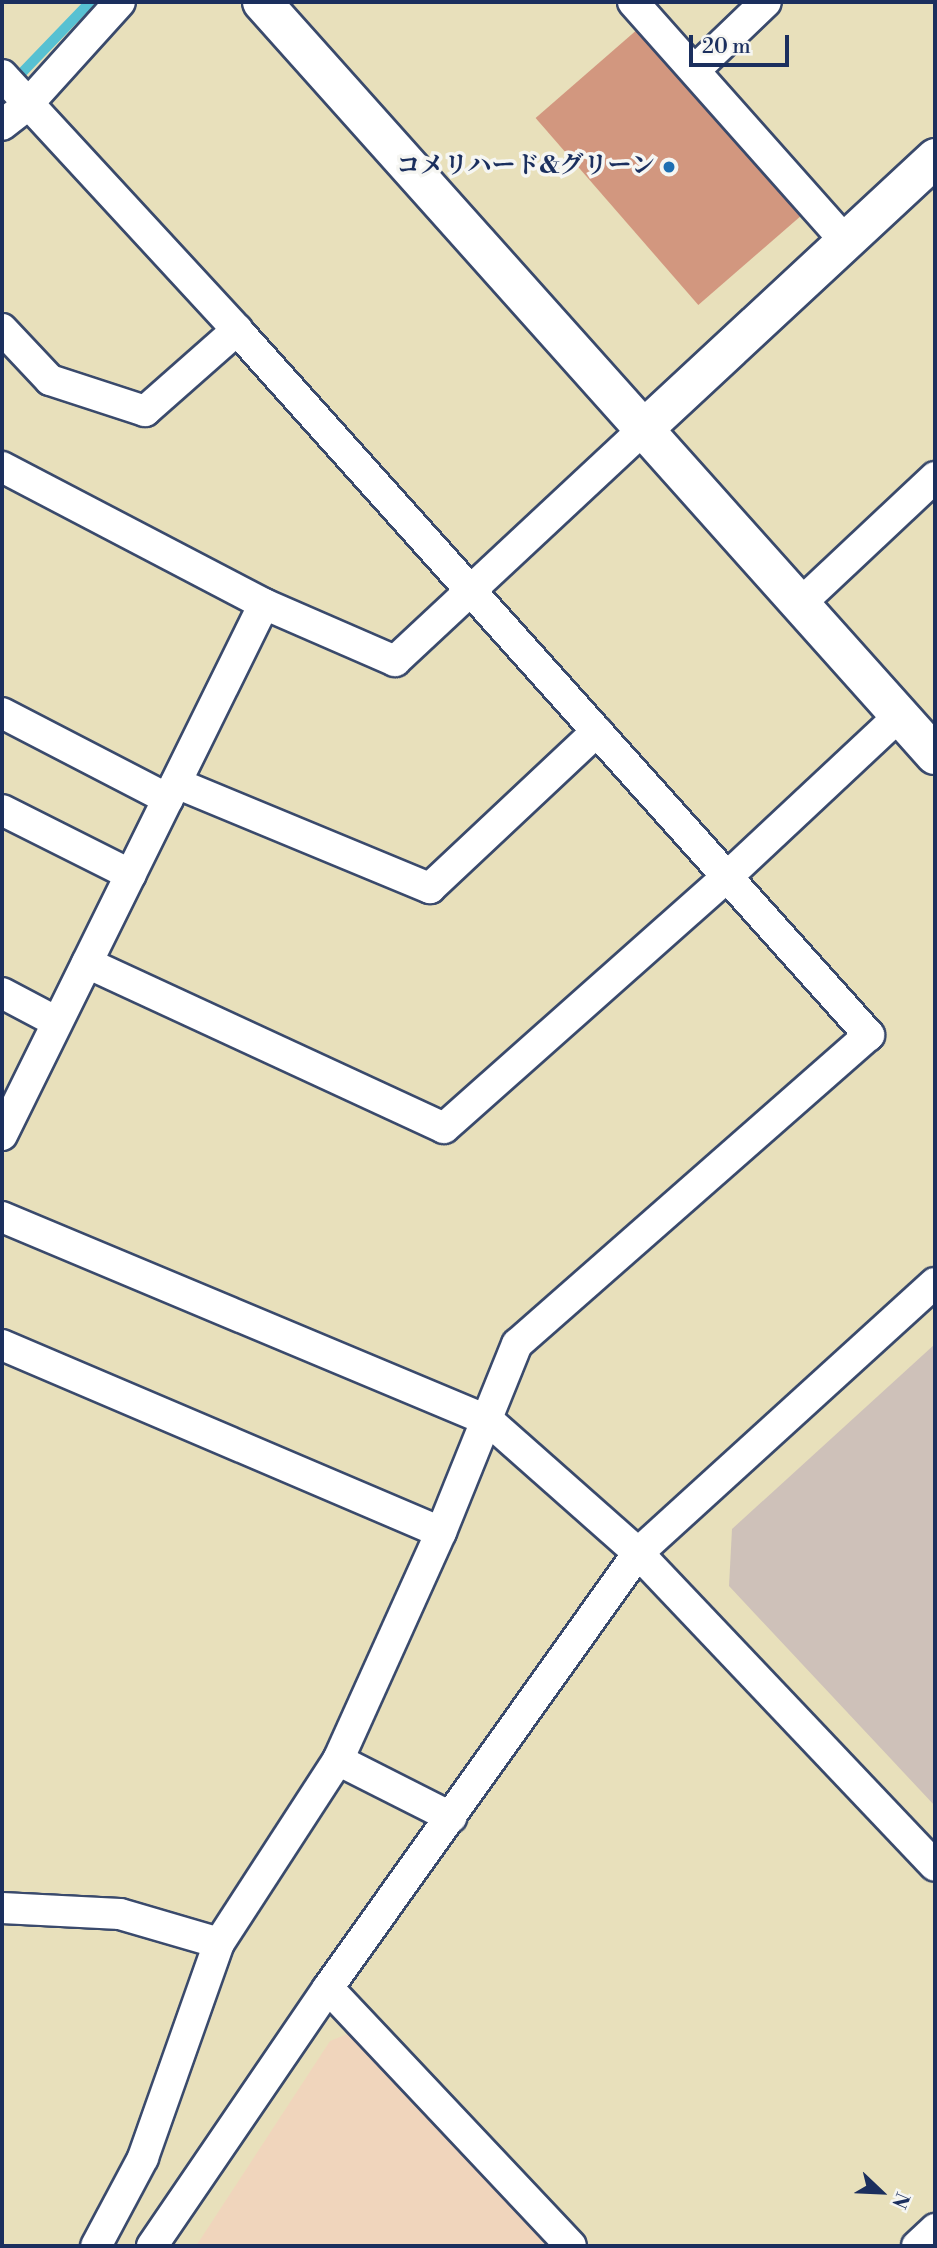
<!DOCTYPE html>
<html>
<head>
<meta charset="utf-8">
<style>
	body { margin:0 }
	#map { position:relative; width:937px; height:2248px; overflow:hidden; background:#e8e0bb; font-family:"Libre Bodoni","Noto Serif JP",serif }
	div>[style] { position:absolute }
	.built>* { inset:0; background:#f0d5bc }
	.industrial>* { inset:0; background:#cec1b9 }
	.stream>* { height:10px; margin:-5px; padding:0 5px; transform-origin:5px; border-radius:5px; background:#57c1d2 }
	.building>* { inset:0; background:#d2977f; transform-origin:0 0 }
	.roads { filter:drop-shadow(2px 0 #3a4a6c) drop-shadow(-2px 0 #3a4a6c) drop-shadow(0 2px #3a4a6c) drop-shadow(0 -2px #3a4a6c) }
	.minor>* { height:30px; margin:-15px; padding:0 15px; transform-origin:15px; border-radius:15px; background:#fff }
	.tertiary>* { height:38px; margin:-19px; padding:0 19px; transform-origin:19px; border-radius:19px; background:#fff }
	.dots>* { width:19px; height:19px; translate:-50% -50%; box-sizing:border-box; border:4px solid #f6f6f2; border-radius:50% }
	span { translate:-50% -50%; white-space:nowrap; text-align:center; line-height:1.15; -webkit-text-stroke:7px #f6f6f2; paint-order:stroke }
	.poi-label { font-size:24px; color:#1b2f5e; font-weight:700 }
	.right { translate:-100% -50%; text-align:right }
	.frame { position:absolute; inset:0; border:4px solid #1b2f5e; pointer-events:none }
	.north { position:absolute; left:846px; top:2157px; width:70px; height:70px; -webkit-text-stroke:5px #f6f6f2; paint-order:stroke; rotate:113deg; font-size:19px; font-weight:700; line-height:28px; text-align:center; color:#1b2f5e }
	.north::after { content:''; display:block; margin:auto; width:24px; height:32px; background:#1b2f5e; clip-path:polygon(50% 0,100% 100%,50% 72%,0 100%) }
	.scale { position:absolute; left:689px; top:35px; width:100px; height:32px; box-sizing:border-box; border:4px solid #1b2f5e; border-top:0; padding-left:9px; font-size:21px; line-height:24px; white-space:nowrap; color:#1b2f5e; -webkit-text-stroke:5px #f6f6f2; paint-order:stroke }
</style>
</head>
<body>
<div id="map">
	<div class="built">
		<div style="clip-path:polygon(350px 2033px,550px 2246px,196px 2246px,330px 2041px)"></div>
	</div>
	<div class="industrial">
		<div style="clip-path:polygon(935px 1344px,935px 1806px,729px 1586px,732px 1529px)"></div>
	</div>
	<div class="stream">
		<div style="left:13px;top:82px;width:111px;rotate:-46.1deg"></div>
	</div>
	<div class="building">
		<div style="left:639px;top:28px;width:248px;height:137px;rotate:49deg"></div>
	</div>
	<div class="roads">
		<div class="minor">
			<div style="left:633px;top:2px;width:321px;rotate:48.4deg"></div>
			<div style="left:695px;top:70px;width:98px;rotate:-43.8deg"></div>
			<div style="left:2px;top:75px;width:347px;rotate:47.3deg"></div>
			<div style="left:237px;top:330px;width:947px;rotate:48.13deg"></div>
			<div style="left:869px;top:1035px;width:468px;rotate:138.7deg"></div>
			<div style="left:517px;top:1344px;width:203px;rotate:112deg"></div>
			<div style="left:441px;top:1532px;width:250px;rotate:114.3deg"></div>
			<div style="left:338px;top:1760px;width:218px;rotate:123deg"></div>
			<div style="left:219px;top:1943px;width:228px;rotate:109.5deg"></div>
			<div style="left:143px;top:2158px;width:100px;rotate:118.1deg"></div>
			<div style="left:2px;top:125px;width:31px;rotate:-38deg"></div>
			<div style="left:26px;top:106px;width:140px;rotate:-47.9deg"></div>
			<div style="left:2px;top:329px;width:70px;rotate:46.7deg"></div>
			<div style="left:50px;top:380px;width:100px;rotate:18.1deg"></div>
			<div style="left:145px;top:411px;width:123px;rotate:-41.4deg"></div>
			<div style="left:2px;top:467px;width:296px;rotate:27.6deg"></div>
			<div style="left:264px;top:604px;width:143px;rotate:23.5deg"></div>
			<div style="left:395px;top:661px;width:343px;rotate:-43deg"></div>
			<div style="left:801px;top:603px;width:184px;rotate:-43.2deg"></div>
			<div style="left:2px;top:713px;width:187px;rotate:27.4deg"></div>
			<div style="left:176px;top:783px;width:275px;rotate:22.5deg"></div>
			<div style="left:430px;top:888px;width:229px;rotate:-43.2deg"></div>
			<div style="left:2px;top:810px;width:144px;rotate:26.7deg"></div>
			<div style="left:87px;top:963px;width:393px;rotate:24.8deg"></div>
			<div style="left:444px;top:1128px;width:380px;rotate:-41.6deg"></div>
			<div style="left:728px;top:876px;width:234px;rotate:-43.1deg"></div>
			<div style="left:2px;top:993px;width:62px;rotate:27.8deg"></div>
			<div style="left:2px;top:1135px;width:592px;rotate:-63.74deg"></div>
			<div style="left:2px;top:1217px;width:528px;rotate:22.73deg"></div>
			<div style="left:489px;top:1421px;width:199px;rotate:41.5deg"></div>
			<div style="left:638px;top:1553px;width:431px;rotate:46.5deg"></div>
			<div style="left:2px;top:1345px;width:477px;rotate:23.1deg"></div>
			<div style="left:338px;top:1760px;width:127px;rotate:26.8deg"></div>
			<div style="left:2px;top:1908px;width:118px;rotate:2.9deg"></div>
			<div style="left:120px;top:1914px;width:103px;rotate:16.3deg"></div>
			<div style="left:328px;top:1988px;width:354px;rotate:46.7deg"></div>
			<div style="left:152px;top:2246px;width:312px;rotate:-55.7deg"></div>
			<div style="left:328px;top:1988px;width:534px;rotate:-54.52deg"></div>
			<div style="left:638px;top:1553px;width:401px;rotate:-42.3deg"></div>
			<div style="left:917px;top:2246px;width:25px;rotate:-43deg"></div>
		</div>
		<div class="tertiary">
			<div style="left:262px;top:2px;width:1010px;rotate:48.21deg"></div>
			<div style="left:646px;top:427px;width:395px;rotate:-42.9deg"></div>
		</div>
	</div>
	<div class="dots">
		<div style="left:669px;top:167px;background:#1f6fb2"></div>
	</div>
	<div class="poi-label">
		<span class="right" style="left:655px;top:167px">コメリハード&amp;グリーン</span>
	</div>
	<div class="frame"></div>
	<div class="north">N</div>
	<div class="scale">20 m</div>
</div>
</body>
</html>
